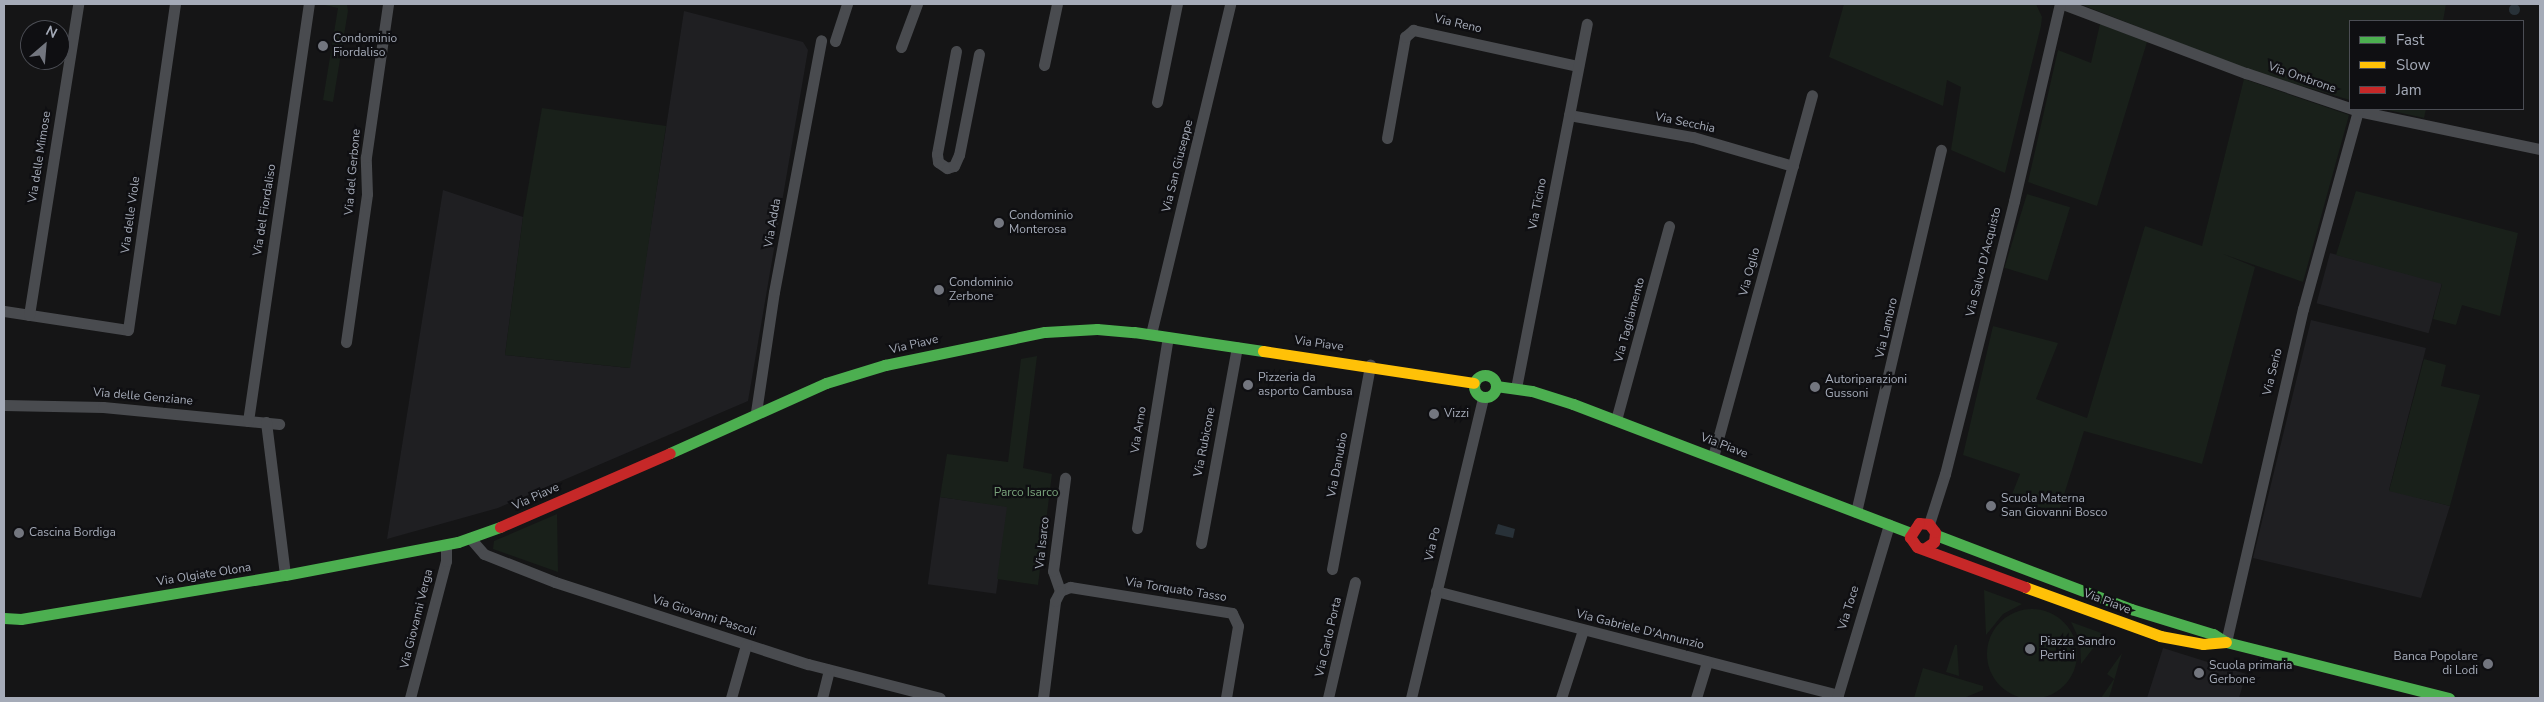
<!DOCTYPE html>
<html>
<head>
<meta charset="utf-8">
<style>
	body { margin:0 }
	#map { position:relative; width:2544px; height:702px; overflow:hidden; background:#151516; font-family:"Nunito Sans",sans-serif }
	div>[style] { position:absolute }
	.built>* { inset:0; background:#1f1f22; transform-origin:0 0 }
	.green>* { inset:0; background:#19201a; transform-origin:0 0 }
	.round { border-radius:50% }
	.water>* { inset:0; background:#283138 }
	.street>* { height:11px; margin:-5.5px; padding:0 5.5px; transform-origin:5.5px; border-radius:5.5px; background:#494b4f }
	.fast>* { height:11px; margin:-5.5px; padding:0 5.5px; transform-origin:5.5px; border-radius:5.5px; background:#4caf50 }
	.fast>.ring { margin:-5.5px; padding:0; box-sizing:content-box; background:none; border:11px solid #4caf50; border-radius:50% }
	.slow>* { height:11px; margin:-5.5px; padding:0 5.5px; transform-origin:5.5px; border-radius:5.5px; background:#ffc107 }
	.jam>* { height:11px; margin:-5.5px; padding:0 5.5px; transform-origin:5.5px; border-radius:5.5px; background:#c62828 }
	.dots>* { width:14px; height:14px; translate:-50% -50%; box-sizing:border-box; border:2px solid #0f0f12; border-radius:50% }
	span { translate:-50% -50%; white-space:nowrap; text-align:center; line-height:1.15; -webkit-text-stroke:4.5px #0f0f12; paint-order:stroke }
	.street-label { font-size:12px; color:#a5abb8 }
	.poi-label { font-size:12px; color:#a5abb8 }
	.left { translate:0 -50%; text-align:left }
	.right { translate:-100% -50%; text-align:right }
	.park-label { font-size:12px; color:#7aa47c }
	.frame { position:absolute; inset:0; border:5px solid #a5abb8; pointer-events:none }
	.legend { position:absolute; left:2349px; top:20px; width:175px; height:90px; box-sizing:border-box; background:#0f0f12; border:1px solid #4b4d54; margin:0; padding:6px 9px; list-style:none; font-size:15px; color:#a5abb8 }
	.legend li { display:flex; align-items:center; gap:10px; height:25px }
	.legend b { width:25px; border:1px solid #4b4d54 }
	.north { position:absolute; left:20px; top:20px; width:50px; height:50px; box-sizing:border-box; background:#0f0f12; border:1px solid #4b4d54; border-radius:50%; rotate:27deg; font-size:14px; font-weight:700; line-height:20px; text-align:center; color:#a5abb8 }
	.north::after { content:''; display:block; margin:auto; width:18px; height:22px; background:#73767f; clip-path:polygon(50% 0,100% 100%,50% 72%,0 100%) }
</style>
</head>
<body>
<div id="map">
	<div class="built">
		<div style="clip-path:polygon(684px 11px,803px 42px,808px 50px,748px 401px,498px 508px,387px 539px,443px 190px,523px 217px,505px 355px,629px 368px)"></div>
		<div style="left:2330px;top:253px;width:116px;height:52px;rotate:15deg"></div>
		<div style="clip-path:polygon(2311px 320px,2426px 348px,2389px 490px,2450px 506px,2421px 598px,2253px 558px)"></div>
		<div style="left:940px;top:497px;width:69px;height:88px;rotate:8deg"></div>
		<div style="clip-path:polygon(2163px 648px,2246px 674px,2239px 698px,2147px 698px)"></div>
	</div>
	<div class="green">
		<div style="clip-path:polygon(320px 4px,347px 4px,348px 11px,333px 102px,323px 100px,338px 8px)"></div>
		<div style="clip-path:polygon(1844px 4px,2036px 4px,2042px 17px,2041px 26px,2005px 173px,1951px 150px,1961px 87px,1947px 80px,1943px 106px,1829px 57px)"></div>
		<div style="clip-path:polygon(2080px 4px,2446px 4px,2443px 21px,2350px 21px,2350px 100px,2248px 70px)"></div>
		<div style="clip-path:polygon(2100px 24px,2147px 42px,2097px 206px,2028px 182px,2058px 50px,2091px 63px)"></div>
		<div style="clip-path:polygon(2244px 79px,2349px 115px,2303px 282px,2223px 254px,2255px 267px,2202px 464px,2084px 431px,2058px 514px,2011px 497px,2020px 474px,1963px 455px,1993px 326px,2058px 343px,2036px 399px,2087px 418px,2145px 226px,2202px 246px)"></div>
		<div style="clip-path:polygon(542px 108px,666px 126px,630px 368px,505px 355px,523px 217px)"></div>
		<div style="clip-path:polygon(2383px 109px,2426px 109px,2424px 118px)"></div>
		<div style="clip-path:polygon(2356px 191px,2518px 233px,2500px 316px,2462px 305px,2456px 325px,2433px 319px,2442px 284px,2336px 255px)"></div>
		<div style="left:2027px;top:194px;width:45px;height:77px;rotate:17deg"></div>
		<div style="clip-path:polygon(1037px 356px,1023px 468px,1052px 474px,1038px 585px,997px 579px,1007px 507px,940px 497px,947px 454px,1008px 462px,1021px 359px)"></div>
		<div style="clip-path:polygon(2424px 359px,2446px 365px,2441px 386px,2480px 395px,2450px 506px,2389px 491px)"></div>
		<div style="clip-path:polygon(557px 514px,558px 572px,493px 549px,494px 541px)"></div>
		<div style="clip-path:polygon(1984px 590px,2022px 604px,2003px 614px,1986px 635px)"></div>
		<div class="round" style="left:1987px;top:609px;width:90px;height:90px"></div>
		<div style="clip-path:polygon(2071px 622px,2104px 634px,2081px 664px,2080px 641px)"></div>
		<div style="clip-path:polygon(1955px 645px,1957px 645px,1959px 676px,1946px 672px)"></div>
		<div style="clip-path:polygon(2122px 653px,2109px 698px,2101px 698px,2114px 679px,2107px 674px)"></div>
		<div style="clip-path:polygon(1923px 668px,1983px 686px,1983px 690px,1964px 698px,1914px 698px)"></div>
	</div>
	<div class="water">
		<div class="round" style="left:2508.5px;top:3.5px;width:11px;height:11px"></div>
		<div style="clip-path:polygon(1498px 524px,1515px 529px,1513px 538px,1495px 534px)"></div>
	</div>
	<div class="street">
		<div style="left:2063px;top:4px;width:196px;rotate:20.7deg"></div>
		<div style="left:2246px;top:73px;width:118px;rotate:18.7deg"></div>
		<div style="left:2358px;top:111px;width:186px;rotate:11.8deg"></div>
		<div style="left:835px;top:41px;width:39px;rotate:-72deg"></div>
		<div style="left:901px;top:47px;width:46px;rotate:-69.6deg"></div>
		<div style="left:956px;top:51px;width:105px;rotate:100.5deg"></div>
		<div style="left:937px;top:154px;width:8px;rotate:83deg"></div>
		<div style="left:938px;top:162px;width:11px;rotate:34deg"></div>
		<div style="left:947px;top:168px;width:7px;rotate:-16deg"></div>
		<div style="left:954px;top:166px;width:12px;rotate:-66deg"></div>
		<div style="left:959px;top:155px;width:103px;rotate:-78.8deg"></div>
		<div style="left:1044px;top:65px;width:62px;rotate:-78deg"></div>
		<div style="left:1157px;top:102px;width:100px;rotate:-78.5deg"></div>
		<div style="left:1569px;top:115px;width:126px;rotate:10.1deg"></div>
		<div style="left:1693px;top:137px;width:104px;rotate:16.2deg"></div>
		<div style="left:1387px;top:138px;width:103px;rotate:-79.9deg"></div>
		<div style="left:1405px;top:37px;width:11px;rotate:-41deg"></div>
		<div style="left:1413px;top:30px;width:169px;rotate:12.3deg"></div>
		<div style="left:4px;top:311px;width:125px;rotate:8.7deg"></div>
		<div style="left:128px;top:330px;width:329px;rotate:-81.8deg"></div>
		<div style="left:29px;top:315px;width:315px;rotate:-81deg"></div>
		<div style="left:1151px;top:334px;width:339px;rotate:-76.5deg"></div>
		<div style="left:346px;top:342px;width:149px;rotate:-81.9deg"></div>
		<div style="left:367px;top:194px;width:37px;rotate:-92deg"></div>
		<div style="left:366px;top:157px;width:155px;rotate:-81.8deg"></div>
		<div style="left:1516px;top:388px;width:371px;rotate:-79deg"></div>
		<div style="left:4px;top:405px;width:99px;rotate:1.2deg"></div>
		<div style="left:103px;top:407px;width:177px;rotate:5.5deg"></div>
		<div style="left:756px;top:412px;width:121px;rotate:-81.5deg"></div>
		<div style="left:774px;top:292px;width:256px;rotate:-79.4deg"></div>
		<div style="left:1616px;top:420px;width:201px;rotate:-74.7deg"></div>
		<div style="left:248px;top:421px;width:421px;rotate:-81.7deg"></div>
		<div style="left:266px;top:422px;width:154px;rotate:82.9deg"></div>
		<div style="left:1713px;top:457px;width:375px;rotate:-74.7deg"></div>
		<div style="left:1856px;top:512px;width:372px;rotate:-76.8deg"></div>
		<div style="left:1929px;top:524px;width:52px;rotate:-72.3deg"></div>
		<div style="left:1945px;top:474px;width:282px;rotate:-75.8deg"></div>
		<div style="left:2014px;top:201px;width:202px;rotate:-76.9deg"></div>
		<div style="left:1137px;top:528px;width:193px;rotate:-80.8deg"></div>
		<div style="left:470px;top:538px;width:21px;rotate:49deg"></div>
		<div style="left:484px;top:554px;width:76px;rotate:21.5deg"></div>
		<div style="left:555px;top:582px;width:266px;rotate:18deg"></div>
		<div style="left:808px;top:664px;width:136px;rotate:14.4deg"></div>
		<div style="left:1201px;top:543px;width:199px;rotate:-79.6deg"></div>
		<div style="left:1332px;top:569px;width:208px;rotate:-79.4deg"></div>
		<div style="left:1060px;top:591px;width:11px;rotate:-22deg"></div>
		<div style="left:1070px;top:587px;width:164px;rotate:9.1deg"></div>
		<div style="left:1232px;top:613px;width:14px;rotate:65deg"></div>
		<div style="left:1238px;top:626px;width:73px;rotate:99.5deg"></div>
		<div style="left:1060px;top:591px;width:21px;rotate:-109deg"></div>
		<div style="left:1053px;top:571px;width:94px;rotate:-82.6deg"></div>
		<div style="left:1436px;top:591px;width:415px;rotate:14.5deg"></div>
		<div style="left:2226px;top:642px;width:342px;rotate:-77deg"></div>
		<div style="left:2303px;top:309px;width:205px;rotate:-74.5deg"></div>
		<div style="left:410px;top:698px;width:142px;rotate:-75.3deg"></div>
		<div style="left:446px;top:561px;width:15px;rotate:-90deg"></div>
		<div style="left:731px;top:698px;width:55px;rotate:-74.2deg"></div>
		<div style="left:822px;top:698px;width:29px;rotate:-76deg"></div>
		<div style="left:1043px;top:698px;width:98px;rotate:-82.9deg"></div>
		<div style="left:1055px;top:601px;width:11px;rotate:-63deg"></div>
		<div style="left:1328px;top:698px;width:119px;rotate:-76.9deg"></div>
		<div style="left:1411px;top:698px;width:309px;rotate:-76.5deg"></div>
		<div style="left:1561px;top:698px;width:71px;rotate:-72.1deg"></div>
		<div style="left:1696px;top:698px;width:38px;rotate:-73deg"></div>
		<div style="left:1837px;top:698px;width:181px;rotate:-73.3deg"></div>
	</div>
	<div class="fast">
		<div class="ring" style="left:1474px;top:375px;width:11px;height:11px"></div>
		<div style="left:1496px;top:386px;width:36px;rotate:8deg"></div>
		<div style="left:1532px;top:391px;width:43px;rotate:17.6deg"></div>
		<div style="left:1573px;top:404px;width:362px;rotate:20.9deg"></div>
		<div style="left:670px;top:453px;width:171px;rotate:-24.2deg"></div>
		<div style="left:826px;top:383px;width:62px;rotate:-17deg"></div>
		<div style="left:885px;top:365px;width:163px;rotate:-11.7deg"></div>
		<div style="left:1045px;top:332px;width:52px;rotate:-3.3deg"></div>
		<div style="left:1097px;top:329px;width:37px;rotate:5deg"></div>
		<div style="left:1134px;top:332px;width:130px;rotate:8.4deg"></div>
		<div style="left:1936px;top:535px;width:209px;rotate:20.8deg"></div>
		<div style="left:2131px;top:609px;width:86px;rotate:17deg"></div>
		<div style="left:2213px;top:634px;width:15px;rotate:32deg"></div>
		<div style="left:2226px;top:642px;width:230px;rotate:14.1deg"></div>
		<div style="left:4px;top:618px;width:17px;rotate:3deg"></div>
		<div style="left:21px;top:619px;width:268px;rotate:-9.5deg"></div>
		<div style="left:285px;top:575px;width:176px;rotate:-10.8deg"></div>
		<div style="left:458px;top:542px;width:45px;rotate:-19.7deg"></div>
	</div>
	<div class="slow">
		<div style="left:1263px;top:351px;width:213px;rotate:8.6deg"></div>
		<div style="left:2025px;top:587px;width:144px;rotate:19.9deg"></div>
		<div style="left:2160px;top:636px;width:44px;rotate:10.5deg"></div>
		<div style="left:2203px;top:644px;width:23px;rotate:-5deg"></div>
	</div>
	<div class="jam">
		<div style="left:500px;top:527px;width:185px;rotate:-23.5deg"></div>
		<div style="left:1925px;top:548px;width:11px;rotate:-34deg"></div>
		<div style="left:1934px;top:542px;width:10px;rotate:-84deg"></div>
		<div style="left:1935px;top:532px;width:10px;rotate:-127deg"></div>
		<div style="left:1929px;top:524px;width:10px;rotate:-174deg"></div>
		<div style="left:1919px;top:523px;width:17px;rotate:123deg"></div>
		<div style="left:1910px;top:537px;width:12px;rotate:55deg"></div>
		<div style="left:1917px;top:547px;width:115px;rotate:20.3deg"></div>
	</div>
	<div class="dots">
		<div style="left:323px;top:46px;background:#73767f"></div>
		<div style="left:999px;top:223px;background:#73767f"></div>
		<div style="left:939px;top:290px;background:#73767f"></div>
		<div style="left:1248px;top:385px;background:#73767f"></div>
		<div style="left:1815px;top:387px;background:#73767f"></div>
		<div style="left:1434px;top:414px;background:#73767f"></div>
		<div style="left:1991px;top:506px;background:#73767f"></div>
		<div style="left:19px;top:533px;background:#73767f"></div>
		<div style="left:2030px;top:649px;background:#73767f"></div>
		<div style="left:2488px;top:664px;background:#73767f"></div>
		<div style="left:2199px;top:673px;background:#73767f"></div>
	</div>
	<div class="street-label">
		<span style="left:1458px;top:24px;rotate:13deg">Via Reno</span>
		<span style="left:2302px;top:78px;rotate:19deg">Via Ombrone</span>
		<span style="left:1685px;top:123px;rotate:12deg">Via Secchia</span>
		<span style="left:40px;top:157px;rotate:-81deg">Via delle Mimose</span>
		<span style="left:1178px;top:166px;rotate:-76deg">Via San Giuseppe</span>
		<span style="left:353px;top:172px;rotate:-85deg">Via del Gerbone</span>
		<span style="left:1538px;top:204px;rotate:-79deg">Via Ticino</span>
		<span style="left:265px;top:210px;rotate:-81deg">Via del Fiordaliso</span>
		<span style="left:131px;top:215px;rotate:-82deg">Via delle Viole</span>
		<span style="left:773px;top:223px;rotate:-80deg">Via Adda</span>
		<span style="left:1984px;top:262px;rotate:-76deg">Via Salvo D'Acquisto</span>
		<span style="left:1750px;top:272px;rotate:-75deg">Via Oglio</span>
		<span style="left:1630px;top:320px;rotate:-75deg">Via Tagliamento</span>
		<span style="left:1887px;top:328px;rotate:-77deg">Via Lambro</span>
		<span style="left:1319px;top:344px;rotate:8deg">Via Piave</span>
		<span style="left:914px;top:345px;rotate:-13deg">Via Piave</span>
		<span style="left:2273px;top:372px;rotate:-76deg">Via Serio</span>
		<span style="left:143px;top:397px;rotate:5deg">Via delle Genziane</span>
		<span style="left:1139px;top:430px;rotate:-81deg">Via Arno</span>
		<span style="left:1205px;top:442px;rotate:-79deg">Via Rubicone</span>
		<span style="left:1724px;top:446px;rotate:21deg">Via Piave</span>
		<span style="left:1338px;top:465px;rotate:-79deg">Via Danubio</span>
		<span style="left:536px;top:497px;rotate:-24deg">Via Piave</span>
		<span style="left:1043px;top:543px;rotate:-84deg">Via Isarco</span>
		<span style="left:1433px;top:544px;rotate:-77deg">Via Po</span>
		<span style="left:204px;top:575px;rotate:-9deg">Via Olgiate Olona</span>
		<span style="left:1176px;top:590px;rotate:9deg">Via Torquato Tasso</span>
		<span style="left:2107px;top:602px;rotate:21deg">Via Piave</span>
		<span style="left:1849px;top:608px;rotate:-73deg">Via Toce</span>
		<span style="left:704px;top:616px;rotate:18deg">Via Giovanni Pascoli</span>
		<span style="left:417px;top:619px;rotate:-76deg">Via Giovanni Verga</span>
		<span style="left:1640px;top:630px;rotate:14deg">Via Gabriele D'Annunzio</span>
		<span style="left:1329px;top:637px;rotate:-77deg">Via Carlo Porta</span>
	</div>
	<div class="poi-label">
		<span class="left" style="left:333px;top:46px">Condominio<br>Fiordaliso</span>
		<span class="left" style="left:1009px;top:223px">Condominio<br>Monterosa</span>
		<span class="left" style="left:949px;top:290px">Condominio<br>Zerbone</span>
		<span class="left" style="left:1258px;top:385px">Pizzeria da<br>asporto Cambusa</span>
		<span class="left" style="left:1825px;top:387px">Autoriparazioni<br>Gussoni</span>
		<span class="left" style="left:1444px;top:414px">Vizzi</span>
		<span class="left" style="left:2001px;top:506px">Scuola Materna<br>San Giovanni Bosco</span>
		<span class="left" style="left:29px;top:533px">Cascina Bordiga</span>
		<span class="left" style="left:2040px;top:649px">Piazza Sandro<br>Pertini</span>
		<span class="right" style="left:2478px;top:664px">Banca Popolare<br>di Lodi</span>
		<span class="left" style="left:2209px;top:673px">Scuola primaria<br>Gerbone</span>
	</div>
	<div class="park-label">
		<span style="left:1026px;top:493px">Parco Isarco</span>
	</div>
	<div class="frame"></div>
	<ul class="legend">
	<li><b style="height:6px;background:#4caf50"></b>Fast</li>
	<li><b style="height:6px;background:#ffc107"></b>Slow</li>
	<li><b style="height:6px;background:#c62828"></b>Jam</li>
	</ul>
	<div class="north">N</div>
</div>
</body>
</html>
